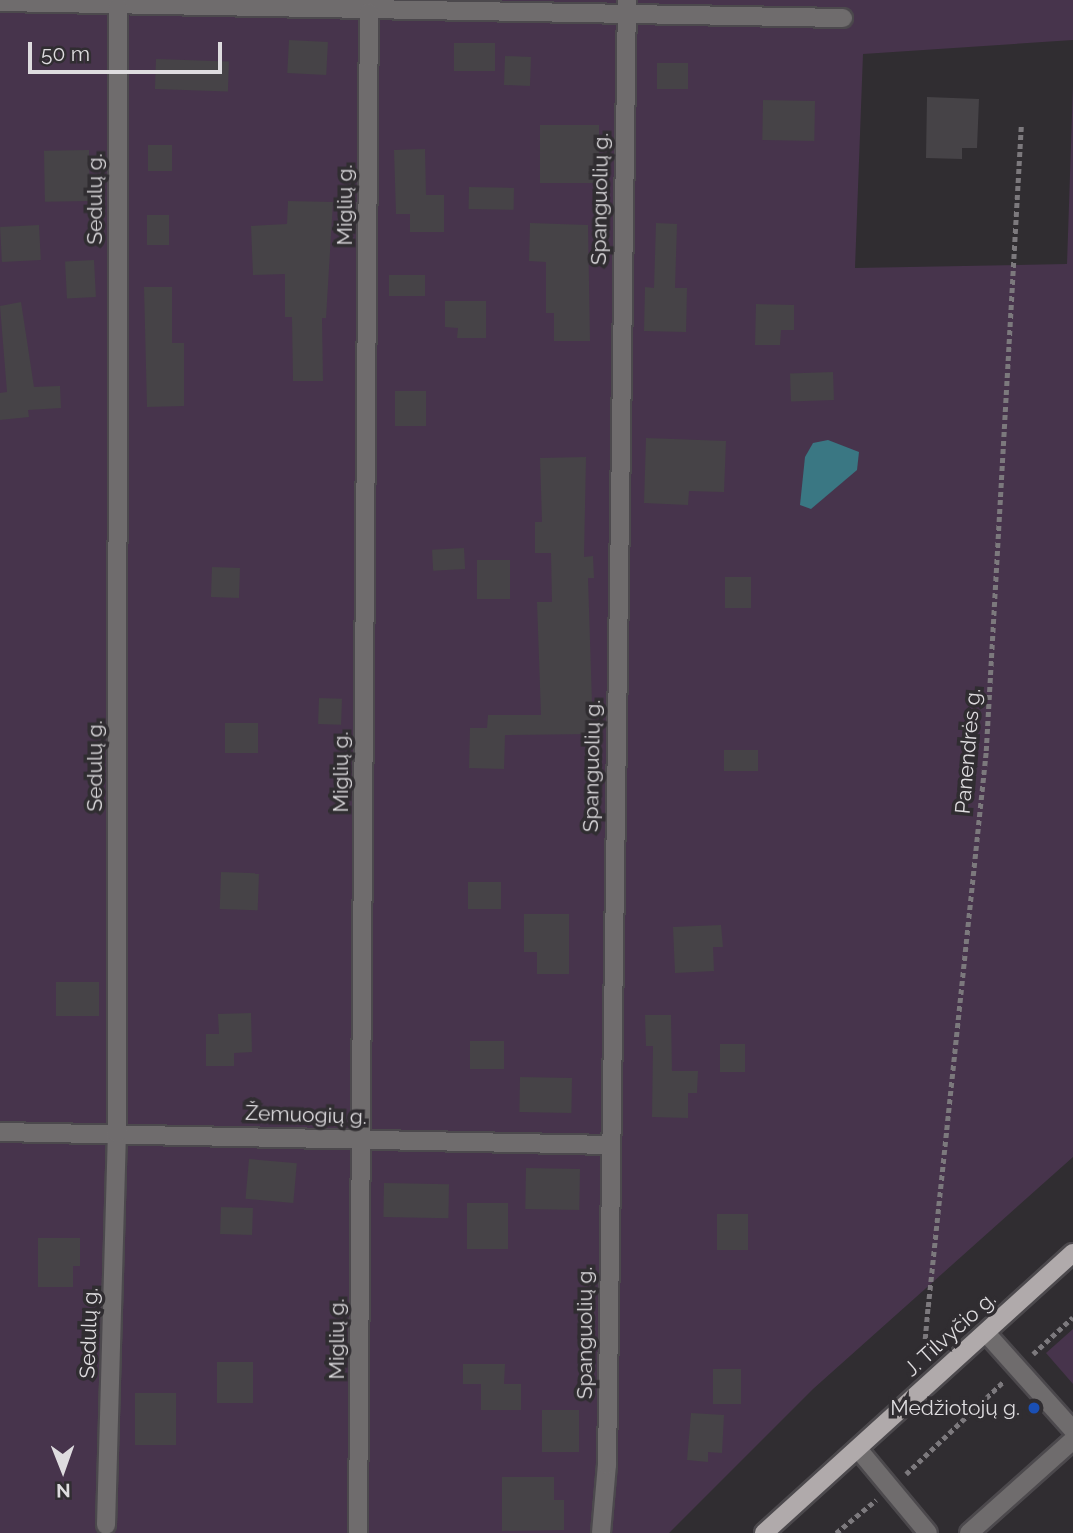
<!DOCTYPE html>
<html>
<head>
<meta charset="utf-8">
<style>
	body { margin:0 }
	#map { position:relative; width:1073px; height:1533px; overflow:hidden; background:#302d31; font-family:Raleway,sans-serif }
	div>[style] { position:absolute }
	.green>* { inset:0; background:#47344c }
	.water>* { inset:0; background:#3a7783 }
	.building>* { inset:0; background:#464347; transform-origin:0 0 }
	.path>* { height:4.5px; margin-top:-2.25px; transform-origin:0; background:repeating-linear-gradient(90deg,#7c797d 0 5px,transparent 0 8.5px) }
	.roads { filter:drop-shadow(2px 0 #4c494d) drop-shadow(-2px 0 #4c494d) drop-shadow(0 2px #4c494d) drop-shadow(0 -2px #4c494d) }
	.minor>* { height:18px; margin:-9px; padding:0 9px; transform-origin:9px; border-radius:9px; background:#6f6c6d }
	.major>* { height:18px; margin:-9px; padding:0 9px; transform-origin:9px; border-radius:9px; background:#b0aaab }
	.dots>* { width:19px; height:19px; translate:-50% -50%; box-sizing:border-box; border:4px solid #302d31; border-radius:50% }
	span { translate:-50% -50%; white-space:nowrap; text-align:center; line-height:1.15; -webkit-text-stroke:7px #302d31; paint-order:stroke }
	.street-label { font-size:21px; color:#dedcdf }
	.poi-label { font-size:21px; color:#dedcdf }
	.right { translate:-100% -50%; text-align:right }
	.north { position:absolute; left:28px; top:1435px; width:70px; height:70px; -webkit-text-stroke:5px #302d31; paint-order:stroke; rotate:179deg; font-size:19px; font-weight:700; line-height:28px; text-align:center; color:#dedcdf }
	.north::after { content:''; display:block; margin:auto; width:24px; height:32px; background:#dedcdf; clip-path:polygon(50% 0,100% 100%,50% 72%,0 100%) }
	.scale { position:absolute; left:28px; top:42px; width:194px; height:32px; box-sizing:border-box; border:4px solid #dedcdf; border-top:0; padding-left:9px; font-size:21px; line-height:24px; white-space:nowrap; color:#dedcdf; -webkit-text-stroke:5px #302d31; paint-order:stroke }
</style>
</head>
<body>
<div id="map">
	<div class="green">
		<div style="clip-path:polygon(0 0,1073px 0,1073px 40px,863px 54px,855px 268px,1067px 264px,1073px 85px,1073px 1157px,813px 1389px,669px 1533px,0 1533px)"></div>
		<div style="clip-path:polygon(1073px 1329px,1073px 1384px,1046px 1353px)"></div>
	</div>
	<div class="water">
		<div style="clip-path:polygon(828px 440px,859px 452px,857px 470px,811px 509px,800px 505px,805px 457px,813px 443px)"></div>
	</div>
	<div class="building">
		<div style="left:289px;top:40px;width:39px;height:33px;rotate:3deg"></div>
		<div style="left:454px;top:43px;width:41px;height:28px"></div>
		<div style="left:505px;top:56px;width:26px;height:29px;rotate:2deg"></div>
		<div style="left:156px;top:59px;width:73px;height:30px;rotate:2deg"></div>
		<div style="left:688px;top:63px;width:26px;height:31px;rotate:90deg"></div>
		<div style="clip-path:polygon(927px 97px,979px 99px,977px 148px,962px 148px,962px 159px,926px 158px)"></div>
		<div style="left:763px;top:100px;width:52px;height:40px;rotate:1deg"></div>
		<div style="left:540px;top:125px;width:59px;height:58px"></div>
		<div style="left:148px;top:145px;width:24px;height:26px"></div>
		<div style="clip-path:polygon(425px 149px,426px 195px,444px 195px,444px 232px,410px 232px,410px 214px,396px 214px,394px 150px)"></div>
		<div style="left:89px;top:150px;width:51px;height:45px;rotate:89deg"></div>
		<div style="left:469px;top:187px;width:45px;height:22px;rotate:1deg"></div>
		<div style="clip-path:polygon(288px 201px,333px 202px,326px 318px,322px 318px,323px 381px,293px 381px,292px 317px,285px 317px,285px 274px,253px 275px,251px 226px,287px 224px)"></div>
		<div style="left:147px;top:215px;width:22px;height:30px"></div>
		<div style="clip-path:polygon(530px 223px,588px 225px,590px 341px,554px 341px,554px 313px,546px 313px,546px 262px,529px 261px)"></div>
		<div style="clip-path:polygon(656px 223px,677px 224px,675px 288px,687px 288px,686px 332px,644px 331px,645px 287px,654px 288px)"></div>
		<div style="left:39px;top:225px;width:35px;height:39px;rotate:87deg"></div>
		<div style="left:94px;top:260px;width:37px;height:29px;rotate:87deg"></div>
		<div style="left:389px;top:275px;width:36px;height:21px"></div>
		<div style="clip-path:polygon(144px 287px,172px 287px,172px 343px,184px 343px,184px 406px,147px 407px)"></div>
		<div style="clip-path:polygon(445px 301px,486px 301px,486px 338px,457px 338px,458px 328px,445px 327px)"></div>
		<div style="clip-path:polygon(21px 302px,34px 387px,60px 386px,61px 408px,28px 410px,29px 417px,0 420px,0 393px,7px 392px,0 306px)"></div>
		<div style="clip-path:polygon(756px 304px,794px 305px,794px 330px,781px 330px,780px 345px,755px 345px)"></div>
		<div style="left:833px;top:372px;width:28px;height:43px;rotate:88deg"></div>
		<div style="left:395px;top:391px;width:31px;height:35px"></div>
		<div style="clip-path:polygon(646px 438px,726px 441px,724px 492px,689px 491px,688px 505px,644px 503px)"></div>
		<div style="clip-path:polygon(586px 457px,584px 557px,593px 556px,594px 578px,588px 578px,593px 734px,505px 735px,504px 769px,469px 768px,470px 728px,487px 728px,488px 715px,541px 715px,537px 602px,552px 602px,551px 553px,535px 553px,535px 522px,542px 522px,540px 458px)"></div>
		<div style="left:464px;top:548px;width:21px;height:32px;rotate:87deg"></div>
		<div style="left:477px;top:560px;width:33px;height:39px"></div>
		<div style="left:212px;top:567px;width:28px;height:30px;rotate:2deg"></div>
		<div style="left:725px;top:577px;width:26px;height:31px"></div>
		<div style="left:319px;top:698px;width:23px;height:26px;rotate:2deg"></div>
		<div style="left:258px;top:723px;width:30px;height:33px;rotate:90deg"></div>
		<div style="left:724px;top:750px;width:34px;height:21px"></div>
		<div style="left:221px;top:872px;width:38px;height:37px;rotate:2deg"></div>
		<div style="left:468px;top:882px;width:33px;height:27px"></div>
		<div style="clip-path:polygon(524px 914px,569px 914px,569px 974px,537px 974px,537px 952px,524px 952px)"></div>
		<div style="clip-path:polygon(721px 925px,723px 947px,713px 947px,714px 971px,675px 973px,673px 927px)"></div>
		<div style="left:56px;top:982px;width:43px;height:34px"></div>
		<div style="clip-path:polygon(251px 1013px,252px 1052px,234px 1053px,234px 1066px,206px 1066px,206px 1034px,219px 1034px,218px 1014px)"></div>
		<div style="clip-path:polygon(645px 1015px,671px 1015px,672px 1071px,698px 1071px,697px 1093px,688px 1093px,688px 1118px,652px 1117px,653px 1046px,646px 1046px)"></div>
		<div style="left:504px;top:1041px;width:28px;height:34px;rotate:90deg"></div>
		<div style="left:720px;top:1044px;width:25px;height:28px"></div>
		<div style="left:520px;top:1077px;width:52px;height:35px;rotate:1deg"></div>
		<div style="left:249px;top:1159px;width:48px;height:40px;rotate:5deg"></div>
		<div style="left:526px;top:1168px;width:54px;height:41px;rotate:1deg"></div>
		<div style="left:384px;top:1183px;width:65px;height:34px;rotate:1deg"></div>
		<div style="left:467px;top:1203px;width:41px;height:46px"></div>
		<div style="left:221px;top:1207px;width:32px;height:27px;rotate:2deg"></div>
		<div style="left:717px;top:1214px;width:31px;height:36px"></div>
		<div style="clip-path:polygon(38px 1238px,80px 1238px,80px 1266px,73px 1266px,73px 1287px,38px 1287px)"></div>
		<div style="left:217px;top:1362px;width:36px;height:41px"></div>
		<div style="clip-path:polygon(463px 1364px,505px 1364px,504px 1384px,521px 1384px,521px 1410px,481px 1410px,481px 1384px,463px 1384px)"></div>
		<div style="left:713px;top:1369px;width:28px;height:35px"></div>
		<div style="left:176px;top:1393px;width:52px;height:41px;rotate:90deg"></div>
		<div style="left:542px;top:1410px;width:37px;height:42px"></div>
		<div style="clip-path:polygon(691px 1413px,724px 1415px,722px 1453px,708px 1452px,708px 1462px,687px 1460px)"></div>
		<div style="clip-path:polygon(502px 1477px,554px 1477px,554px 1500px,564px 1500px,564px 1530px,502px 1531px)"></div>
	</div>
	<div class="path">
		<div style="left:932px;top:1353px;width:16px;rotate:-117deg"></div>
		<div style="left:925px;top:1339px;width:32px;rotate:-85deg"></div>
		<div style="left:928px;top:1307px;width:559px;rotate:-84.04deg"></div>
		<div style="left:986px;top:751px;width:626px;rotate:-86.79deg"></div>
		<div style="left:1033px;top:1354px;width:54px;rotate:-42.8deg"></div>
		<div style="left:906px;top:1474px;width:135px;rotate:-43.5deg"></div>
		<div style="left:836px;top:1533px;width:52px;rotate:-39.5deg"></div>
	</div>
	<div class="roads">
		<div class="minor">
			<div style="left:0;top:2px;width:843px;rotate:1.09deg"></div>
			<div style="left:0;top:1132px;width:610px;rotate:1.22deg"></div>
			<div style="left:986px;top:1333px;width:130px;rotate:48.1deg"></div>
			<div style="left:858px;top:1449px;width:109px;rotate:50.2deg"></div>
			<div style="left:106px;top:1525px;width:392px;rotate:-88.4deg"></div>
			<div style="left:117px;top:1133px;width:1125px;rotate:-89.95deg"></div>
			<div style="left:358px;top:1533px;width:1521px;rotate:-89.59deg"></div>
			<div style="left:601px;top:1533px;width:68px;rotate:-85deg"></div>
			<div style="left:607px;top:1465px;width:1465px;rotate:-89.22deg"></div>
			<div style="left:969px;top:1533px;width:140px;rotate:-41.8deg"></div>
		</div>
		<div class="major">
			<div style="left:764px;top:1533px;width:417px;rotate:-42.2deg"></div>
		</div>
	</div>
	<div class="dots">
		<div style="left:1034px;top:1408px;background:#1a4fb4"></div>
	</div>
	<div class="street-label">
		<span style="left:95px;top:199px;rotate:-90deg">Sedulų g.</span>
		<span style="left:600px;top:199px;rotate:-89deg">Spanguolių g.</span>
		<span style="left:345px;top:205px;rotate:-90deg">Miglių g.</span>
		<span style="left:968px;top:751px;rotate:-85deg">Panendrės g.</span>
		<span style="left:95px;top:766px;rotate:-90deg">Sedulų g.</span>
		<span style="left:592px;top:766px;rotate:-89deg">Spanguolių g.</span>
		<span style="left:341px;top:772px;rotate:-90deg">Miglių g.</span>
		<span style="left:306px;top:1115px;rotate:2deg">Žemuogių g.</span>
		<span style="left:89px;top:1333px;rotate:-88deg">Sedulų g.</span>
		<span style="left:585px;top:1333px;rotate:-90deg">Spanguolių g.</span>
		<span style="left:950px;top:1334px;rotate:-42deg">J. Tilvyčio g.</span>
		<span style="left:337px;top:1339px;rotate:-90deg">Miglių g.</span>
	</div>
	<div class="poi-label">
		<span class="right" style="left:1020px;top:1408px">Medžiotojų g.</span>
	</div>
	<div class="north">N</div>
	<div class="scale">50 m</div>
</div>
</body>
</html>
